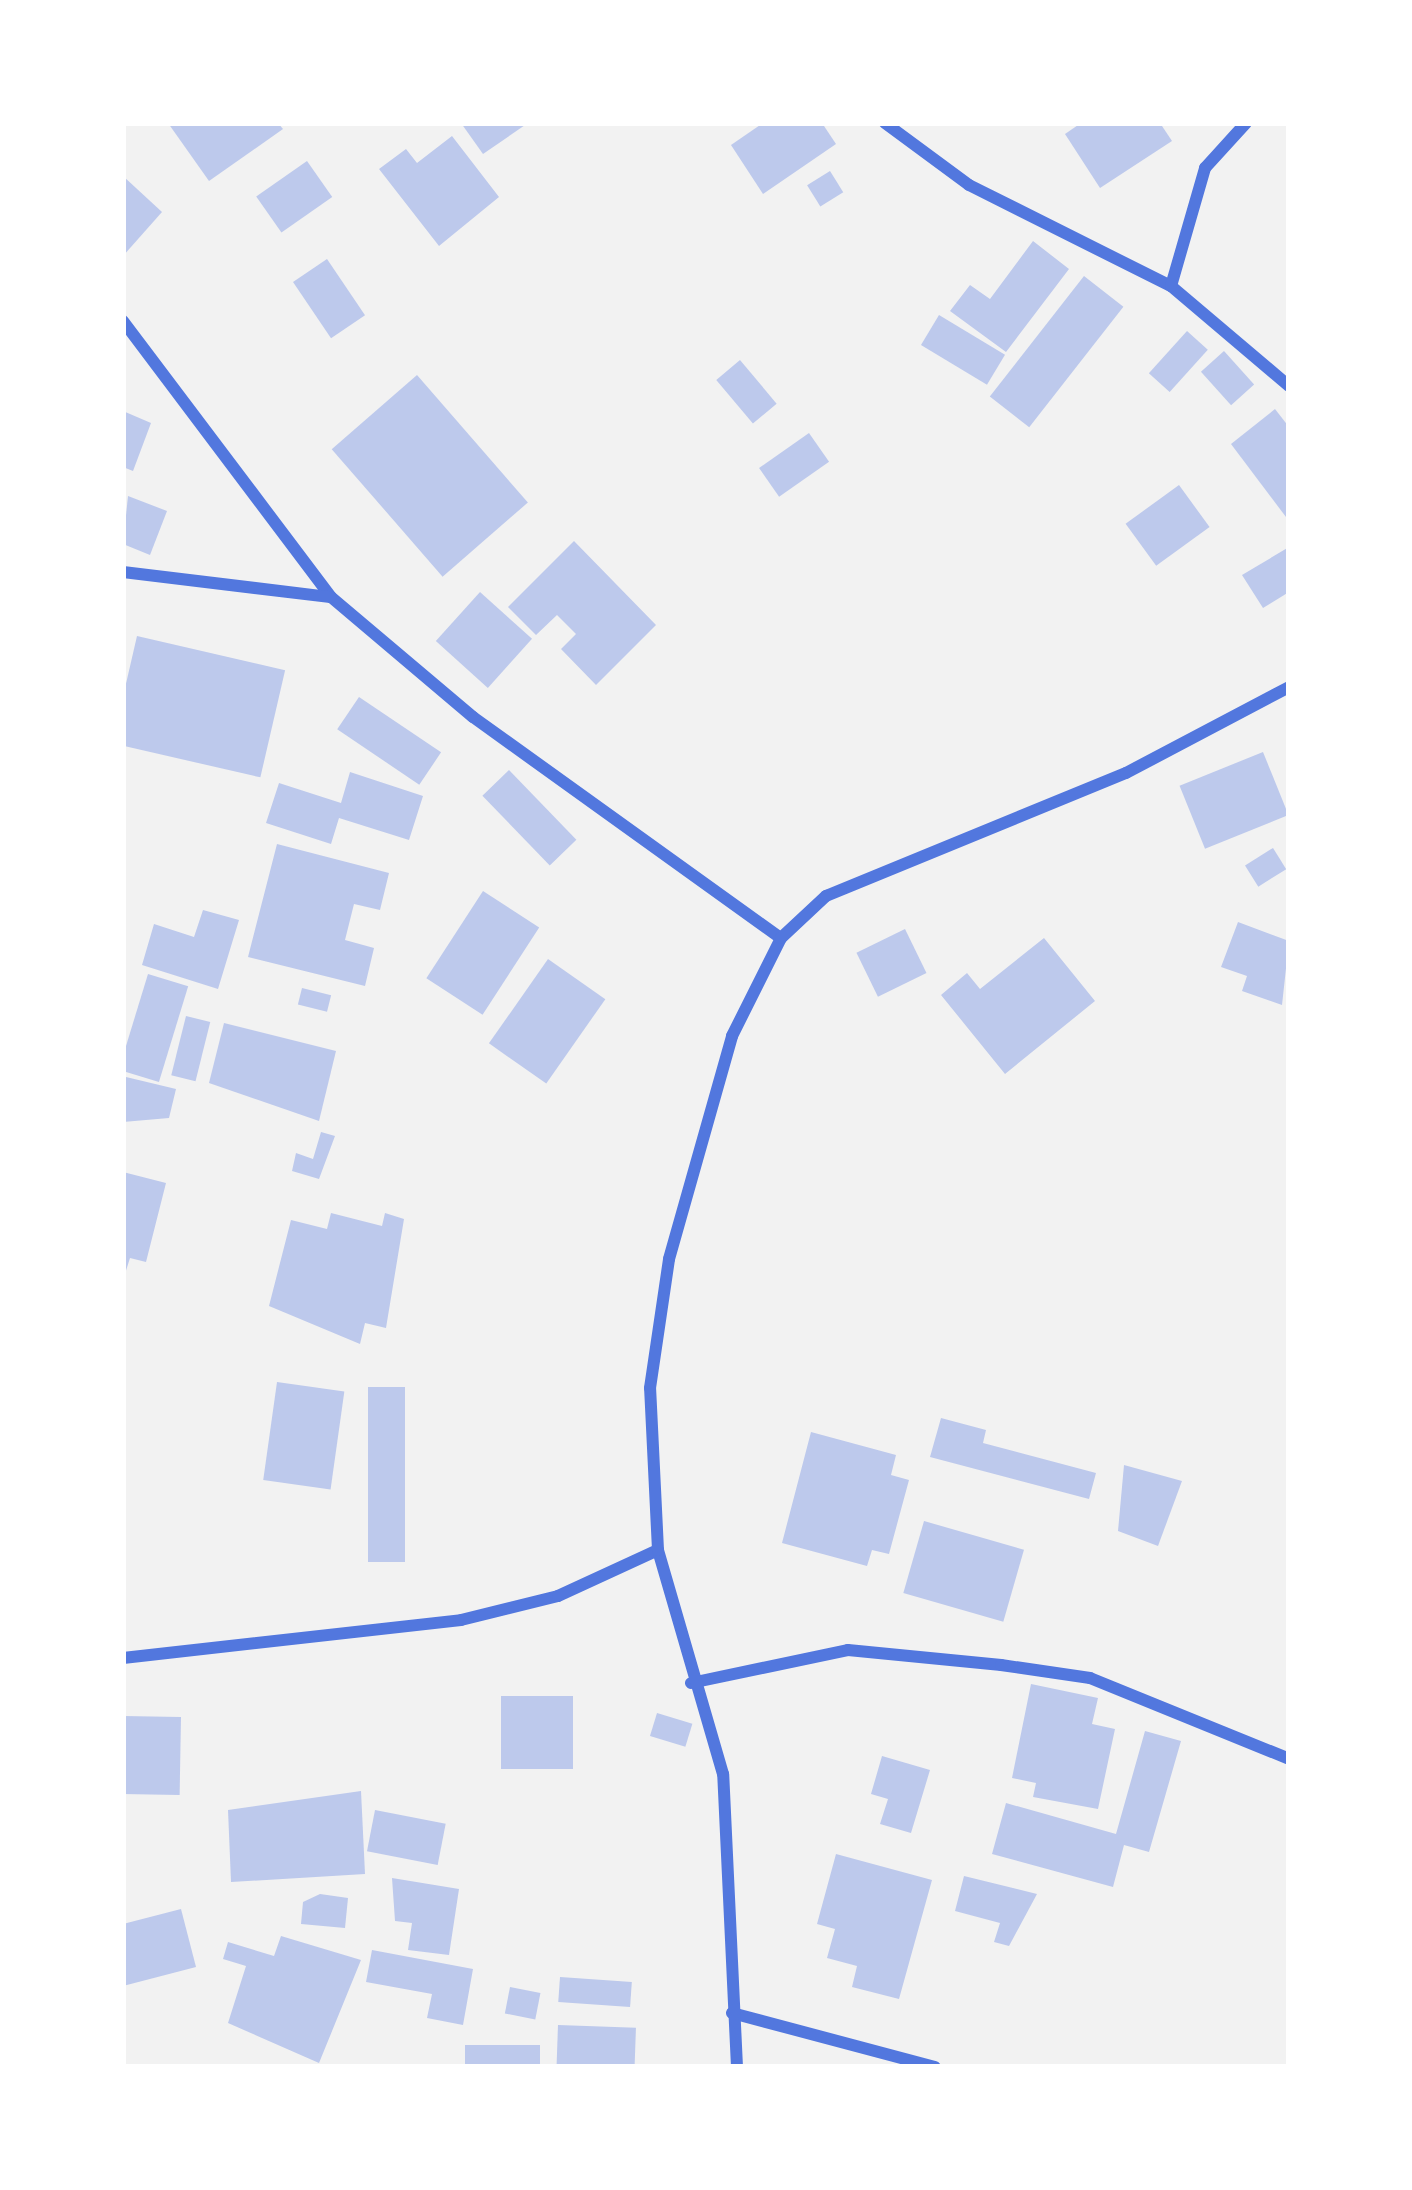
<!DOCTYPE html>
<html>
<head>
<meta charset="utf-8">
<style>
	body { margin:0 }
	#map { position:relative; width:1412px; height:2190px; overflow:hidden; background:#f2f2f2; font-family:"Libre Baskerville",serif }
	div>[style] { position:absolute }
	.building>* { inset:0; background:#bdc9ec; transform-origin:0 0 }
	.minor>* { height:12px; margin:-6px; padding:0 6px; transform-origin:6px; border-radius:6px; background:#5277de }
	span { translate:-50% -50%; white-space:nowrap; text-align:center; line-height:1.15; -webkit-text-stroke:12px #fff; paint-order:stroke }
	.frame { position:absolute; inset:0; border:126px solid #fff; pointer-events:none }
</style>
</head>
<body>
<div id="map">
	<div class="building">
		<div style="clip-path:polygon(168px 123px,278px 123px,283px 129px,209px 181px)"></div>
		<div style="clip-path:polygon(461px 123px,528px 123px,483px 154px)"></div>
		<div style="clip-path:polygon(763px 123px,822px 123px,836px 144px,763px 194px,731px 145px)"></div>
		<div style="clip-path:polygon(1081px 123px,1160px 123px,1172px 141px,1100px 188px,1065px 134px)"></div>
		<div style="clip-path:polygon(452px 136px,499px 197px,439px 246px,379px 169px,406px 149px,417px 163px)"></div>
		<div style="left:307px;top:161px;width:44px;height:62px;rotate:55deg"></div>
		<div style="left:830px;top:171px;width:25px;height:27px;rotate:58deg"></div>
		<div style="clip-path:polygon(123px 176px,162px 212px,123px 256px)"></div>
		<div style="clip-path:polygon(1033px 241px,1069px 269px,1006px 352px,950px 311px,970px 285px,990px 299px)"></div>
		<div style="left:327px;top:259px;width:68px;height:41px;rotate:56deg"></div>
		<div style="left:1084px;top:276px;width:50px;height:153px;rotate:38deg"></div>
		<div style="left:939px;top:315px;width:77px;height:35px;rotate:31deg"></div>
		<div style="left:1187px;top:331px;width:28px;height:57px;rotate:42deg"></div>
		<div style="left:1224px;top:351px;width:45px;height:31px;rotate:48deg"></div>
		<div style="left:740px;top:360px;width:57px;height:31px;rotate:50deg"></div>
		<div style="left:417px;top:375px;width:169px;height:113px;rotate:49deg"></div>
		<div style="clip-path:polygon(1275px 409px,1289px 427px,1289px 521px,1231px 444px)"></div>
		<div style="clip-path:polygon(123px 411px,151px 423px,133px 471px,123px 467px)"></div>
		<div style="left:809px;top:433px;width:35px;height:61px;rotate:55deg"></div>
		<div style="left:1179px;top:485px;width:52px;height:66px;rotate:54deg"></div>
		<div style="clip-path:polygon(128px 496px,167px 511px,150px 555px,123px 544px)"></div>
		<div style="clip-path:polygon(574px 541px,656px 625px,596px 685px,561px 649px,576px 634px,557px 615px,536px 635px,508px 607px)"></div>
		<div style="clip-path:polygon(1289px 547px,1289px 592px,1263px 608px,1242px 575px)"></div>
		<div style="left:480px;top:592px;width:70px;height:66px;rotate:42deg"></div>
		<div style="left:137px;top:636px;width:152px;height:110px;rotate:13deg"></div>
		<div style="left:359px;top:697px;width:99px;height:39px;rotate:34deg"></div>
		<div style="left:1263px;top:752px;width:68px;height:90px;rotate:68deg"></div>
		<div style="left:509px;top:770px;width:97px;height:37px;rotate:46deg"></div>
		<div style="clip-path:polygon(350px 772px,423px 796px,409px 840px,339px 818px,331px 844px,266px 823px,279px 783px,341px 803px)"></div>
		<div style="clip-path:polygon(277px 844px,389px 873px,380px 910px,354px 904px,345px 940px,374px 948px,365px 986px,248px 957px)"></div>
		<div style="left:1273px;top:848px;width:25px;height:33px;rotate:58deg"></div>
		<div style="left:483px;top:891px;width:67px;height:104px;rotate:33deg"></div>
		<div style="clip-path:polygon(203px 910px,239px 920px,218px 989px,142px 965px,154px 924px,194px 937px)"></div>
		<div style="clip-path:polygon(1238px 922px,1289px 941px,1282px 1005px,1242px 991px,1247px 976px,1221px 967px)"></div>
		<div style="left:905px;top:929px;width:49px;height:54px;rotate:64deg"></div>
		<div style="clip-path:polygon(1044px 938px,1095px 1001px,1005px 1074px,941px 995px,967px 973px,980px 989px)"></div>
		<div style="left:548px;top:959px;width:70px;height:103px;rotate:35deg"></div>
		<div style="left:148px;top:974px;width:42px;height:100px;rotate:17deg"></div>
		<div style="left:302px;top:988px;width:30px;height:17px;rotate:14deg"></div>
		<div style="left:186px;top:1016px;width:25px;height:61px;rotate:14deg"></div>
		<div style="clip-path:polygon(224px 1023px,336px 1051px,319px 1121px,209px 1083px)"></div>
		<div style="clip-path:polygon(126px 1077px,176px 1089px,169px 1118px,123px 1122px)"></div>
		<div style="clip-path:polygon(321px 1132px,335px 1136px,319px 1179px,292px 1171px,296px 1153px,313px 1159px)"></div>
		<div style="clip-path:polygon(123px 1172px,166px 1183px,146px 1262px,130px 1258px,124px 1277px)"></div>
		<div style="clip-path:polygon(331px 1213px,382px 1226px,385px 1213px,404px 1219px,386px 1328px,365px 1323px,360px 1344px,269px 1306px,291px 1220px,327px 1229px)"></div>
		<div style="left:277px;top:1382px;width:68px;height:99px;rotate:8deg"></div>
		<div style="left:368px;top:1387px;width:37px;height:175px"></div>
		<div style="clip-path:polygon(941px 1418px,986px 1430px,983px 1443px,1096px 1473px,1089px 1499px,930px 1457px)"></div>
		<div style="clip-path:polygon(811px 1432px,896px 1455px,891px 1475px,909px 1480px,889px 1554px,872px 1550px,867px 1566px,782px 1543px)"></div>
		<div style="clip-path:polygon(1124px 1465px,1182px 1481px,1158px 1546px,1118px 1531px)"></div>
		<div style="left:924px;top:1521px;width:104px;height:75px;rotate:16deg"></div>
		<div style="clip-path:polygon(1031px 1684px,1098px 1698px,1092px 1724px,1115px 1729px,1098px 1809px,1033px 1797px,1036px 1783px,1012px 1778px)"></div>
		<div style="left:501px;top:1696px;width:72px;height:73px"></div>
		<div style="left:657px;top:1713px;width:37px;height:24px;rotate:17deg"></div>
		<div style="left:123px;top:1716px;width:58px;height:78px;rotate:1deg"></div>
		<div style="clip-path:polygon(1145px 1731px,1181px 1741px,1149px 1852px,1124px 1845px,1113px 1887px,992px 1854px,1006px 1803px,1116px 1834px)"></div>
		<div style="clip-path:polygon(882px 1756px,930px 1770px,911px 1833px,880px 1824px,888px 1799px,871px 1794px)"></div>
		<div style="clip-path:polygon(361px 1791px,365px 1874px,231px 1882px,228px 1810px)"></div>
		<div style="left:375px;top:1810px;width:72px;height:42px;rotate:11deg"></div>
		<div style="clip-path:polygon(836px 1854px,932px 1880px,899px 1999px,852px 1987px,857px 1966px,827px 1958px,835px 1929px,817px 1924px)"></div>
		<div style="clip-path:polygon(964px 1876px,1037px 1894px,1009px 1946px,994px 1942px,1000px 1923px,955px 1911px)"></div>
		<div style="clip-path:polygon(392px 1878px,459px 1889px,449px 1955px,408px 1950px,412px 1923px,395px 1921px)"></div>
		<div style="clip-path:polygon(320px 1894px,348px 1898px,345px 1928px,301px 1924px,303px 1902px)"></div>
		<div style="clip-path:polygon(181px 1909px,196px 1967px,123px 1986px,123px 1924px)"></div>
		<div style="clip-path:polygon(281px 1936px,361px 1960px,319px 2063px,228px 2023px,246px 1966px,223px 1959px,228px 1942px,274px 1956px)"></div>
		<div style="clip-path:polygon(372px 1950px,473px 1969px,463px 2025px,427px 2018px,432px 1994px,366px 1982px)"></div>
		<div style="left:560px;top:1977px;width:72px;height:25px;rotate:4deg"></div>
		<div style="left:510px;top:1987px;width:31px;height:27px;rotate:11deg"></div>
		<div style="left:558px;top:2025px;width:78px;height:42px;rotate:2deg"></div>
		<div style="left:540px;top:2045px;width:22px;height:75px;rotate:90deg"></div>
	</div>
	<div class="minor">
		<div style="left:885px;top:123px;width:104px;rotate:36.4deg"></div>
		<div style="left:969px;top:185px;width:226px;rotate:26.6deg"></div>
		<div style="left:1171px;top:286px;width:155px;rotate:40.3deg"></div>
		<div style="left:1171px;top:286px;width:123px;rotate:-73.9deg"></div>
		<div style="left:1205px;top:168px;width:61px;rotate:-47.7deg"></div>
		<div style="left:123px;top:321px;width:346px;rotate:53deg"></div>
		<div style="left:331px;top:597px;width:186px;rotate:40.2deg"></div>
		<div style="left:473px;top:717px;width:379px;rotate:35.7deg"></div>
		<div style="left:123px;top:572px;width:209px;rotate:6.9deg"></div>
		<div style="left:123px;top:1658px;width:340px;rotate:-6.4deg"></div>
		<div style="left:461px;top:1620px;width:100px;rotate:-13.9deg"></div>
		<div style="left:558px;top:1596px;width:110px;rotate:-24.7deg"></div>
		<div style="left:691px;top:1683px;width:160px;rotate:-11.9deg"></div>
		<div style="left:848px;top:1650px;width:154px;rotate:5.6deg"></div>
		<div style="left:1001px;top:1665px;width:90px;rotate:8.3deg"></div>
		<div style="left:1090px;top:1678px;width:215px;rotate:22.1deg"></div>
		<div style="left:732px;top:2013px;width:210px;rotate:14.9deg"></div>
		<div style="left:737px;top:2067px;width:293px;rotate:-92.7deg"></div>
		<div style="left:723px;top:1774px;width:233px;rotate:-106.2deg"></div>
		<div style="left:658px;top:1550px;width:162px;rotate:-92.8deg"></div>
		<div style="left:650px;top:1388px;width:130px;rotate:-81.6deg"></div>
		<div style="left:669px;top:1259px;width:232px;rotate:-74.2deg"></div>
		<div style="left:732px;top:1036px;width:110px;rotate:-63.4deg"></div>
		<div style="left:781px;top:938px;width:62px;rotate:-43deg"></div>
		<div style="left:826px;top:896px;width:324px;rotate:-22.3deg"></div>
		<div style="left:1126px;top:773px;width:184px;rotate:-27.8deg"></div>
	</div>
	<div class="frame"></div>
</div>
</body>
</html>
